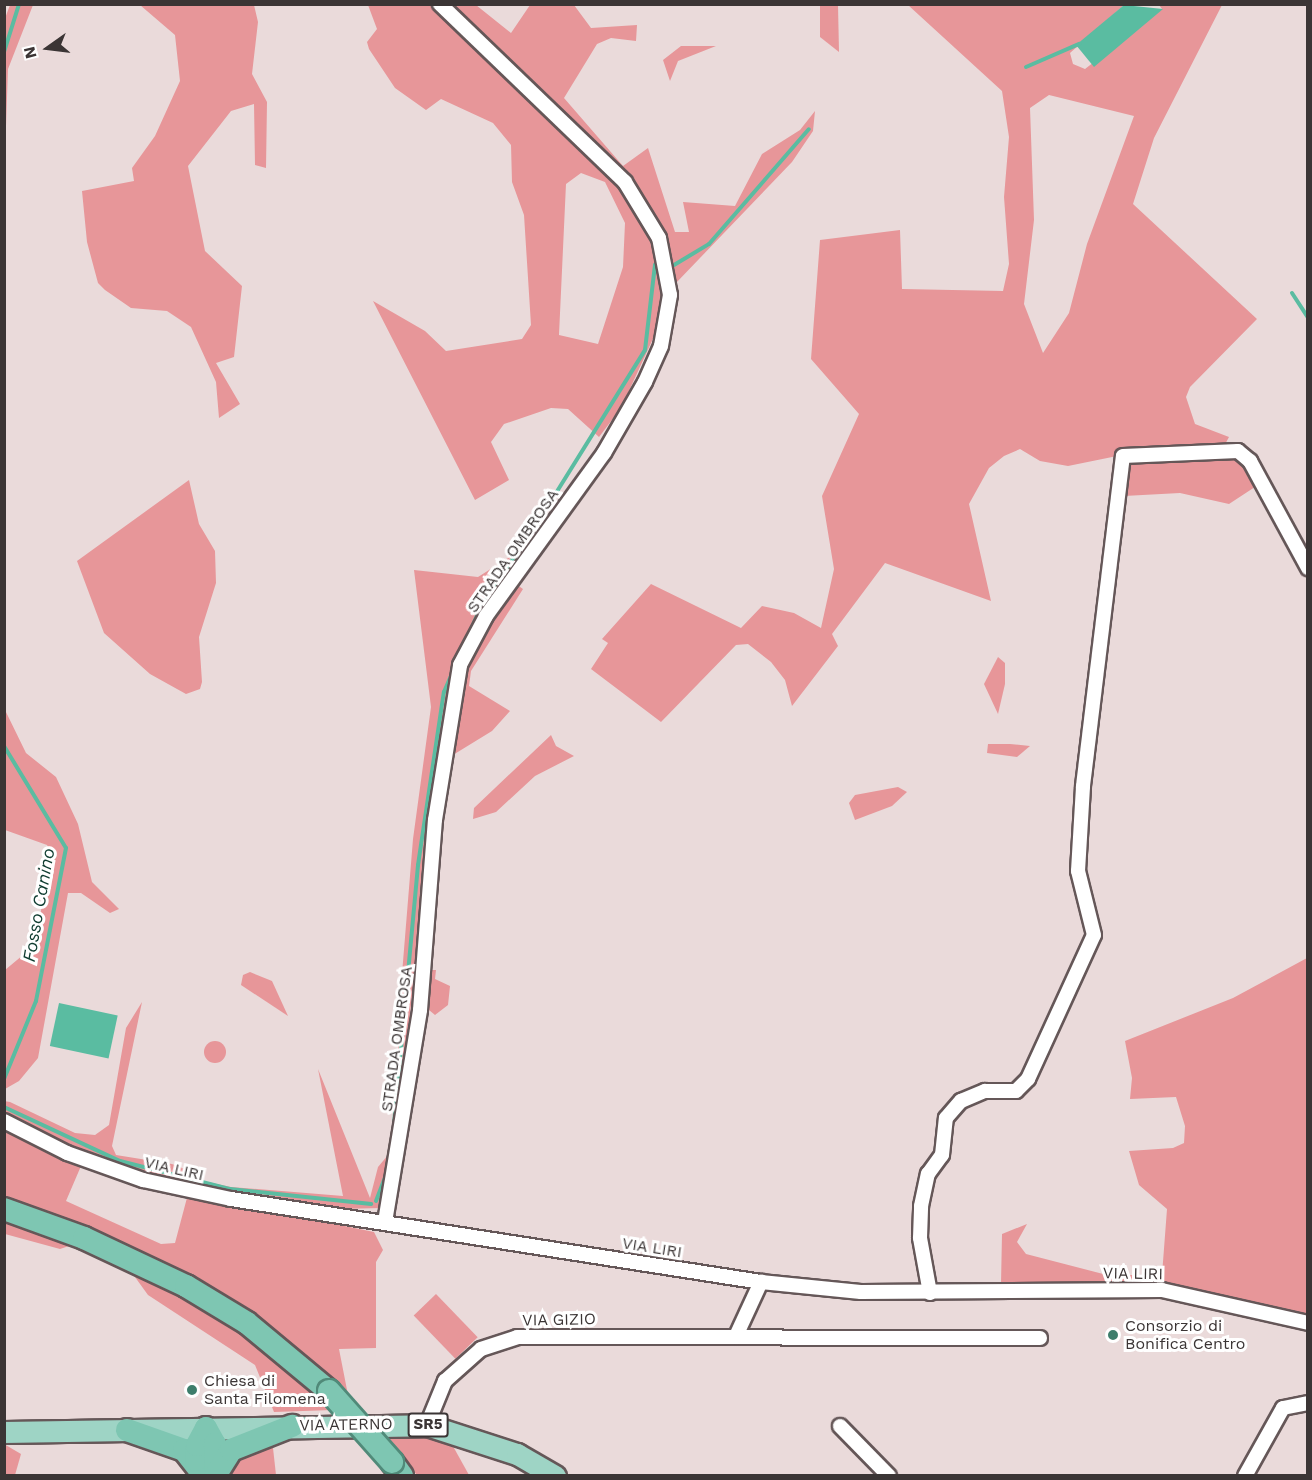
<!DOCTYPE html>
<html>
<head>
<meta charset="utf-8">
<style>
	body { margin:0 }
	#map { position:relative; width:1312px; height:1480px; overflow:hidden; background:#eadada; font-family:"Work Sans",sans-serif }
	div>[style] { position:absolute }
	.green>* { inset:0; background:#e79699; transform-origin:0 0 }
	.round { border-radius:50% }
	.water>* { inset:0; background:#5abca1; transform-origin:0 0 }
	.stream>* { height:4px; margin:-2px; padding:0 2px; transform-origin:2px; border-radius:2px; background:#5abca1 }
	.roads { filter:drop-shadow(2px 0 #655758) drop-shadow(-2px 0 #655758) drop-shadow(0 2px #655758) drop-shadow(0 -2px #655758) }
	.minor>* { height:14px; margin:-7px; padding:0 7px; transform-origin:7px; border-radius:7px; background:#fff }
	.primary>* { height:21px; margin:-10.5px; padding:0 10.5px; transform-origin:10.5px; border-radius:10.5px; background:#9ed4c5 }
	.trunk>* { height:22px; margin:-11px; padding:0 11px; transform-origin:11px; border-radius:11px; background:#7ec6b2 }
	.bridges { filter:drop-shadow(2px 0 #518a79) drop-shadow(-2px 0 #518a79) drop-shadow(0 2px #518a79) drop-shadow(0 -2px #518a79) }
	.trunk-bridge>* { height:22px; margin:-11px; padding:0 11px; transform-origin:11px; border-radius:11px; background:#7ec6b2 }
	.dots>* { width:16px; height:16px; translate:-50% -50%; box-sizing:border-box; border:3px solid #fff; border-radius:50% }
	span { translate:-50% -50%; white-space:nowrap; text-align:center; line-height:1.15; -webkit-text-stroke:6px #fff; paint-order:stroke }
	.shield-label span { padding:2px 4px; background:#fff; border:2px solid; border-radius:4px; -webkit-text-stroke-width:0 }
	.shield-label { font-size:15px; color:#3b3535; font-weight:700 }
	.street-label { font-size:16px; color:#3b3535 }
	.poi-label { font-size:16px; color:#3b3535 }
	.left { translate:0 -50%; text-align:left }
	.water-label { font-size:18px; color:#0f3c30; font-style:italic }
	.frame { position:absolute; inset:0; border:6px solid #3b3535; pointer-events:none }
	.north { position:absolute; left:18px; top:18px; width:60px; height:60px; -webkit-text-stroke:4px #fff; paint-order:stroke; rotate:256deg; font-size:16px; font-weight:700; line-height:24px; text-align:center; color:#3b3535 }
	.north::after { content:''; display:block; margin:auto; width:21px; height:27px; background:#3b3535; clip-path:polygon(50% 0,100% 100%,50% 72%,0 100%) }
</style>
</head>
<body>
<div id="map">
	<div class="green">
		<div style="clip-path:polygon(10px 5px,33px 5px,8px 69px,5px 155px,4px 21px)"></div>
		<div style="clip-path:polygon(140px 5px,254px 5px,258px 22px,252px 74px,267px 102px,266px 168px,255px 165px,254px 104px,231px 111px,188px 166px,205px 251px,242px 286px,234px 357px,216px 363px,240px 404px,219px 418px,216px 382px,191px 327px,167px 311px,131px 308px,105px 290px,98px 283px,87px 242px,82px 191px,134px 181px,132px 168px,155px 136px,180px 81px,175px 35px)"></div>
		<div style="clip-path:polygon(evenodd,368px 5px,436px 5px,627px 196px,653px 231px,663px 282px,657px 330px,621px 408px,599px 437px,568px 409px,551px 408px,504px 424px,491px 442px,509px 480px,475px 500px,373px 301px,425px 331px,446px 351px,522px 339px,531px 325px,524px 215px,512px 182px,511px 145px,493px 123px,441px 99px,426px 110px,395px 88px,369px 49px,367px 42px,377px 29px,368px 5px,581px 173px,605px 182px,625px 223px,623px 267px,598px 344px,559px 335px,566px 184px,581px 173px)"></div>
		<div style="clip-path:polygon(454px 5px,476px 5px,511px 33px,530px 5px,574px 5px,591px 28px,637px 25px,636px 41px,611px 38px,597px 44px,564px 98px,623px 166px,648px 148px,675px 232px,689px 232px,683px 202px,735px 206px,762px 154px,800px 130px,815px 111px,813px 131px,792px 162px,676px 283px,664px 239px,553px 105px)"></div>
		<div style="clip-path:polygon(820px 5px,838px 5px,839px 52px,820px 37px)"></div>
		<div style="clip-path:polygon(evenodd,908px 5px,1124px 5px,1070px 53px,1073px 64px,1085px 69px,1162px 9px,1159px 5px,1222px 5px,1154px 138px,1133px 204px,1257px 319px,1190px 387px,1186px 397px,1195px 424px,1229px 437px,1223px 448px,1235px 449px,1261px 483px,1229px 504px,1180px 493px,1124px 496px,1122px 455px,1068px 466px,1040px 461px,1020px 449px,1004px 456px,989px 468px,969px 504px,991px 601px,885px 563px,832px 634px,838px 646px,792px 706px,785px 680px,771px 662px,748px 644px,736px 645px,661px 722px,591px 669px,608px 643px,602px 639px,651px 584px,741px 628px,762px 606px,794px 613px,821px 628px,834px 569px,822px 496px,859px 414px,811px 359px,820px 240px,900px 230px,902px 289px,1003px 291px,1009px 264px,1004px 197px,1009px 137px,1002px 91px,908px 5px,1049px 95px,1134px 116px,1087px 244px,1069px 313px,1043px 353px,1024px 304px,1034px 220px,1030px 108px,1049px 95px)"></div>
		<div style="clip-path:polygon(681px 46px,716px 46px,678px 61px,670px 81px,663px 60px)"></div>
		<div style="clip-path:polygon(189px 480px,199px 524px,215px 551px,216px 583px,199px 637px,202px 682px,200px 689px,186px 694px,150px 674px,104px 633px,77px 561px)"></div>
		<div style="clip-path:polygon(522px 549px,456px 665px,446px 703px,398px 1117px,398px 1023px,413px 839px,431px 707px,414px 570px,478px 577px)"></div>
		<div style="clip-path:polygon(513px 582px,523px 589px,471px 671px,469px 686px,510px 711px,492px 731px,448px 758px,462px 666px)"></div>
		<div style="clip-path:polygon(998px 657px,1005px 663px,1005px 684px,998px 714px,984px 684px)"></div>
		<div style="clip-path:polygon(5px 710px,26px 753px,56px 777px,78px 824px,92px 882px,119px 909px,110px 913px,81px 893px,68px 893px,38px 1058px,19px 1081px,5px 1089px,5px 970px,35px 945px,51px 853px,47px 845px,5px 830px)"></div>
		<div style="clip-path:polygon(551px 735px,556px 746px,574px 756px,535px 776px,496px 812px,473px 819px,474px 808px)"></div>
		<div style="clip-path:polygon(988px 744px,1010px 744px,1030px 746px,1017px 757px,987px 753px)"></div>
		<div style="clip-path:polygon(898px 787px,907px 792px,892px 806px,855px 820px,849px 803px,855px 795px)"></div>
		<div style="clip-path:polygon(1307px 958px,1307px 1317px,1165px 1286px,1001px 1284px,1002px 1234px,1027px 1224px,1017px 1242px,1026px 1254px,1107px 1275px,1162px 1275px,1167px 1209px,1139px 1185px,1129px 1151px,1173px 1148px,1184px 1143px,1185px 1126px,1176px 1097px,1130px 1099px,1132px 1078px,1125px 1041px,1233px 998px)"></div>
		<div style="clip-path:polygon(429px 970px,436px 970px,435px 979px,450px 986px,448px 1005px,435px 1015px,423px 1005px)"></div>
		<div style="clip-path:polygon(250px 972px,272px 981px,288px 1016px,241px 985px,243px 975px)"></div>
		<div style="clip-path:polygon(142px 1002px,112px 1146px,116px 1155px,172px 1164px,195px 1173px,198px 1180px,231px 1187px,343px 1196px,318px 1069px,370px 1198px,378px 1167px,393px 1149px,382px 1208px,339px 1209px,179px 1182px,105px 1162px,5px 1112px,4px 1101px,10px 1102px,75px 1133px,95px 1135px,109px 1125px,126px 1028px)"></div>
		<div class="round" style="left:204px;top:1041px;width:22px;height:22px"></div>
		<div style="clip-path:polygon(4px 1127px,81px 1166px,66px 1201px,161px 1244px,175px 1243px,188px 1194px,374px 1232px,383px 1250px,376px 1262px,376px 1348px,339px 1349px,348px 1395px,302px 1359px,5px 1201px)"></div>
		<div style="clip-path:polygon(4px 1219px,72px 1245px,60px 1249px,5px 1234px)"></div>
		<div style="clip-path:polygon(127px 1266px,187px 1295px,255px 1341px,332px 1410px,274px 1412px,255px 1365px,148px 1295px)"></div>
		<div style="left:436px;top:1294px;width:60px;height:31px;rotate:46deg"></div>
		<div style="clip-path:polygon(383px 1434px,449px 1439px,469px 1475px,417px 1475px)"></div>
		<div style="clip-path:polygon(272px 1439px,276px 1475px,219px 1476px,222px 1465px)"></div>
		<div style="clip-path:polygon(4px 1444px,21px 1454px,15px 1475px,5px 1475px)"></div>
	</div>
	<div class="water">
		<div style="clip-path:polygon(1124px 5px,1163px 9px,1094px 67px,1076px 45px)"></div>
		<div style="left:59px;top:1003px;width:60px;height:44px;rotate:12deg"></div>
	</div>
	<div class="stream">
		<div style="left:4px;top:52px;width:50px;rotate:-72.6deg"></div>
		<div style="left:1026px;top:67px;width:58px;rotate:-23.5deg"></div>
		<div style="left:674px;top:265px;width:41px;rotate:-31deg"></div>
		<div style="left:709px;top:244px;width:152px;rotate:-49deg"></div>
		<div style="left:1292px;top:293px;width:30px;rotate:57deg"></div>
		<div style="left:556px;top:493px;width:168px;rotate:-58.1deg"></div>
		<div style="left:645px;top:350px;width:86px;rotate:-83.3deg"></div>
		<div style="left:4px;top:746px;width:119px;rotate:58.7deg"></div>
		<div style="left:66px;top:848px;width:156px;rotate:101.1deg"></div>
		<div style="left:36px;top:1001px;width:84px;rotate:112.3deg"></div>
		<div style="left:4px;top:1107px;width:128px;rotate:25deg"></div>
		<div style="left:120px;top:1161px;width:114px;rotate:14.3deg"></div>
		<div style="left:230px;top:1189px;width:142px;rotate:6.1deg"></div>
		<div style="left:394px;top:1124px;width:260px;rotate:-84.7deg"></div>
		<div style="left:418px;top:865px;width:175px;rotate:-81.5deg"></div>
		<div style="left:444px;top:692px;width:90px;rotate:-66.6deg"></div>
		<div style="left:480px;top:609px;width:124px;rotate:-56.8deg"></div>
		<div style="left:376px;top:1201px;width:30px;rotate:-69deg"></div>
	</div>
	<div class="roads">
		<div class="minor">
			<div style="left:4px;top:1121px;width:71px;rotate:26.9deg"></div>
			<div style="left:67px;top:1153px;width:81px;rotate:19.6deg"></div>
			<div style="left:143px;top:1180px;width:90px;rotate:12.2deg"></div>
			<div style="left:231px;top:1199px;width:536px;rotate:8.9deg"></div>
			<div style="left:761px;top:1282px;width:100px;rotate:5.7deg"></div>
			<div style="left:861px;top:1292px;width:301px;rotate:-0.4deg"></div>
			<div style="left:1162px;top:1290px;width:150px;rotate:12.7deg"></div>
			<div style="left:385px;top:1222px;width:215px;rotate:-80.6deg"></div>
			<div style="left:420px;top:1010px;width:191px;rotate:-85.5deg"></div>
			<div style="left:435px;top:820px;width:157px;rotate:-80.8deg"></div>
			<div style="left:460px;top:665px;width:55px;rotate:-62deg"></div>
			<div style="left:486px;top:616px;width:201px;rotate:-54.1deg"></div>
			<div style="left:604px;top:453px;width:82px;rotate:-60deg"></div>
			<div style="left:645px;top:382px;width:39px;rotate:-66deg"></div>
			<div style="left:661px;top:346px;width:52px;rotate:-80deg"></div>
			<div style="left:670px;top:295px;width:58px;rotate:-100.9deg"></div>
			<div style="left:659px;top:238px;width:66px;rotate:-121.3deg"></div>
			<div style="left:625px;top:182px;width:257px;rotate:-136.1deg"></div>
			<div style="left:930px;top:1293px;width:56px;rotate:-100.3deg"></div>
			<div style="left:920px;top:1238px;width:32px;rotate:-88deg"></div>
			<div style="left:921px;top:1206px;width:33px;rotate:-78deg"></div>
			<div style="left:928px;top:1174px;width:24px;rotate:-54deg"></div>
			<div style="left:942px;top:1155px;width:37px;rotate:-84deg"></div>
			<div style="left:946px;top:1118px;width:23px;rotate:-49deg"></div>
			<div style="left:961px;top:1101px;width:26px;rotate:-23deg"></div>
			<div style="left:985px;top:1091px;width:31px"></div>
			<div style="left:1016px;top:1091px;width:17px;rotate:-45deg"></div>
			<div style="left:1028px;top:1079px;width:158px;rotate:-65.4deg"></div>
			<div style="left:1094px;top:935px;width:66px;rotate:-104deg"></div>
			<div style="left:1078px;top:871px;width:85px;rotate:-86.6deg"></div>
			<div style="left:1083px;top:786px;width:332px;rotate:-83.1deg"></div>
			<div style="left:1123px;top:456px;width:115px;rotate:-2.5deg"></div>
			<div style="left:1238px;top:451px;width:16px;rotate:40deg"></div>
			<div style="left:1250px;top:461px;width:122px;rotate:61.5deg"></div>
			<div style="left:736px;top:1336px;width:60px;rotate:-65.2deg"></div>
			<div style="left:427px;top:1425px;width:48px;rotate:-67.8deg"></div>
			<div style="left:445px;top:1381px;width:48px;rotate:-41.6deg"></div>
			<div style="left:481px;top:1349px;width:38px;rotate:-18deg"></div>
			<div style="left:517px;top:1337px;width:523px;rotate:0.11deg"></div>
			<div style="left:840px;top:1426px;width:70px;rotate:45.6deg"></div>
			<div style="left:1245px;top:1476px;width:78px;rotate:-60.8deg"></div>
			<div style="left:1283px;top:1408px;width:25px;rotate:-11deg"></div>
		</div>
		<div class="primary">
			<div style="left:4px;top:1432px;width:423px;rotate:-0.9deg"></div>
			<div style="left:427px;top:1425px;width:95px;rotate:17.9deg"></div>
			<div style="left:517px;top:1454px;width:44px;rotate:30.1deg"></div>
		</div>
		<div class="trunk">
			<div style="left:4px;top:1209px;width:85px;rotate:19.9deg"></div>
			<div style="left:84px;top:1238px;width:113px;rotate:25.2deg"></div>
			<div style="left:186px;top:1286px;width:71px;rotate:31.2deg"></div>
			<div style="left:247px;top:1323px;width:107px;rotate:39.7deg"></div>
			<div style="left:127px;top:1430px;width:60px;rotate:19.3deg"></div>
			<div style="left:184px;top:1450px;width:33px;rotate:52deg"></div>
			<div style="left:196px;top:1460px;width:15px;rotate:-86deg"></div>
			<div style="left:197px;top:1445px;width:19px;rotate:-62deg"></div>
			<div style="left:206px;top:1428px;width:18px;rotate:61deg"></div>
			<div style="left:215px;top:1444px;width:25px;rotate:88deg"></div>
			<div style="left:392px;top:1462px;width:17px;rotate:54deg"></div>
			<div style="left:215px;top:1476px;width:31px;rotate:-58deg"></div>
			<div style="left:231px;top:1450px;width:66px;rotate:-21.5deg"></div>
		</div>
	</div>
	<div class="bridges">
		<div class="trunk-bridge">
			<div style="left:329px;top:1391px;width:95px;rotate:48.4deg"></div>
		</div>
	</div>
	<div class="dots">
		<div style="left:1113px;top:1335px;background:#3d7d6b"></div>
		<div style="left:192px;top:1390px;background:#3d7d6b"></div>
	</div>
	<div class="shield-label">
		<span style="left:428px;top:1425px">SR5</span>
	</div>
	<div class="street-label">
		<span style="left:513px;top:551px;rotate:-55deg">STRADA OMBROSA</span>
		<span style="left:397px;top:1039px;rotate:-82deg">STRADA OMBROSA</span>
		<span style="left:174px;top:1169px;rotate:13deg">VIA LIRI</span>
		<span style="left:652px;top:1248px;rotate:9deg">VIA LIRI</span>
		<span style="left:1133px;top:1274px;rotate:1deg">VIA LIRI</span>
		<span style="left:559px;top:1320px;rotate:-1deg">VIA GIZIO</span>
		<span style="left:346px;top:1425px;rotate:-1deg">VIA ATERNO</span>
	</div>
	<div class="poi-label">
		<span class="left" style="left:1125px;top:1335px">Consorzio di<br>Bonifica Centro</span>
		<span class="left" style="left:204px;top:1390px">Chiesa di<br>Santa Filomena</span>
	</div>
	<div class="water-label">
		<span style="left:39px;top:905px;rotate:-80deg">Fosso Canino</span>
	</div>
	<div class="frame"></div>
	<div class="north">N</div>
</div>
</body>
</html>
